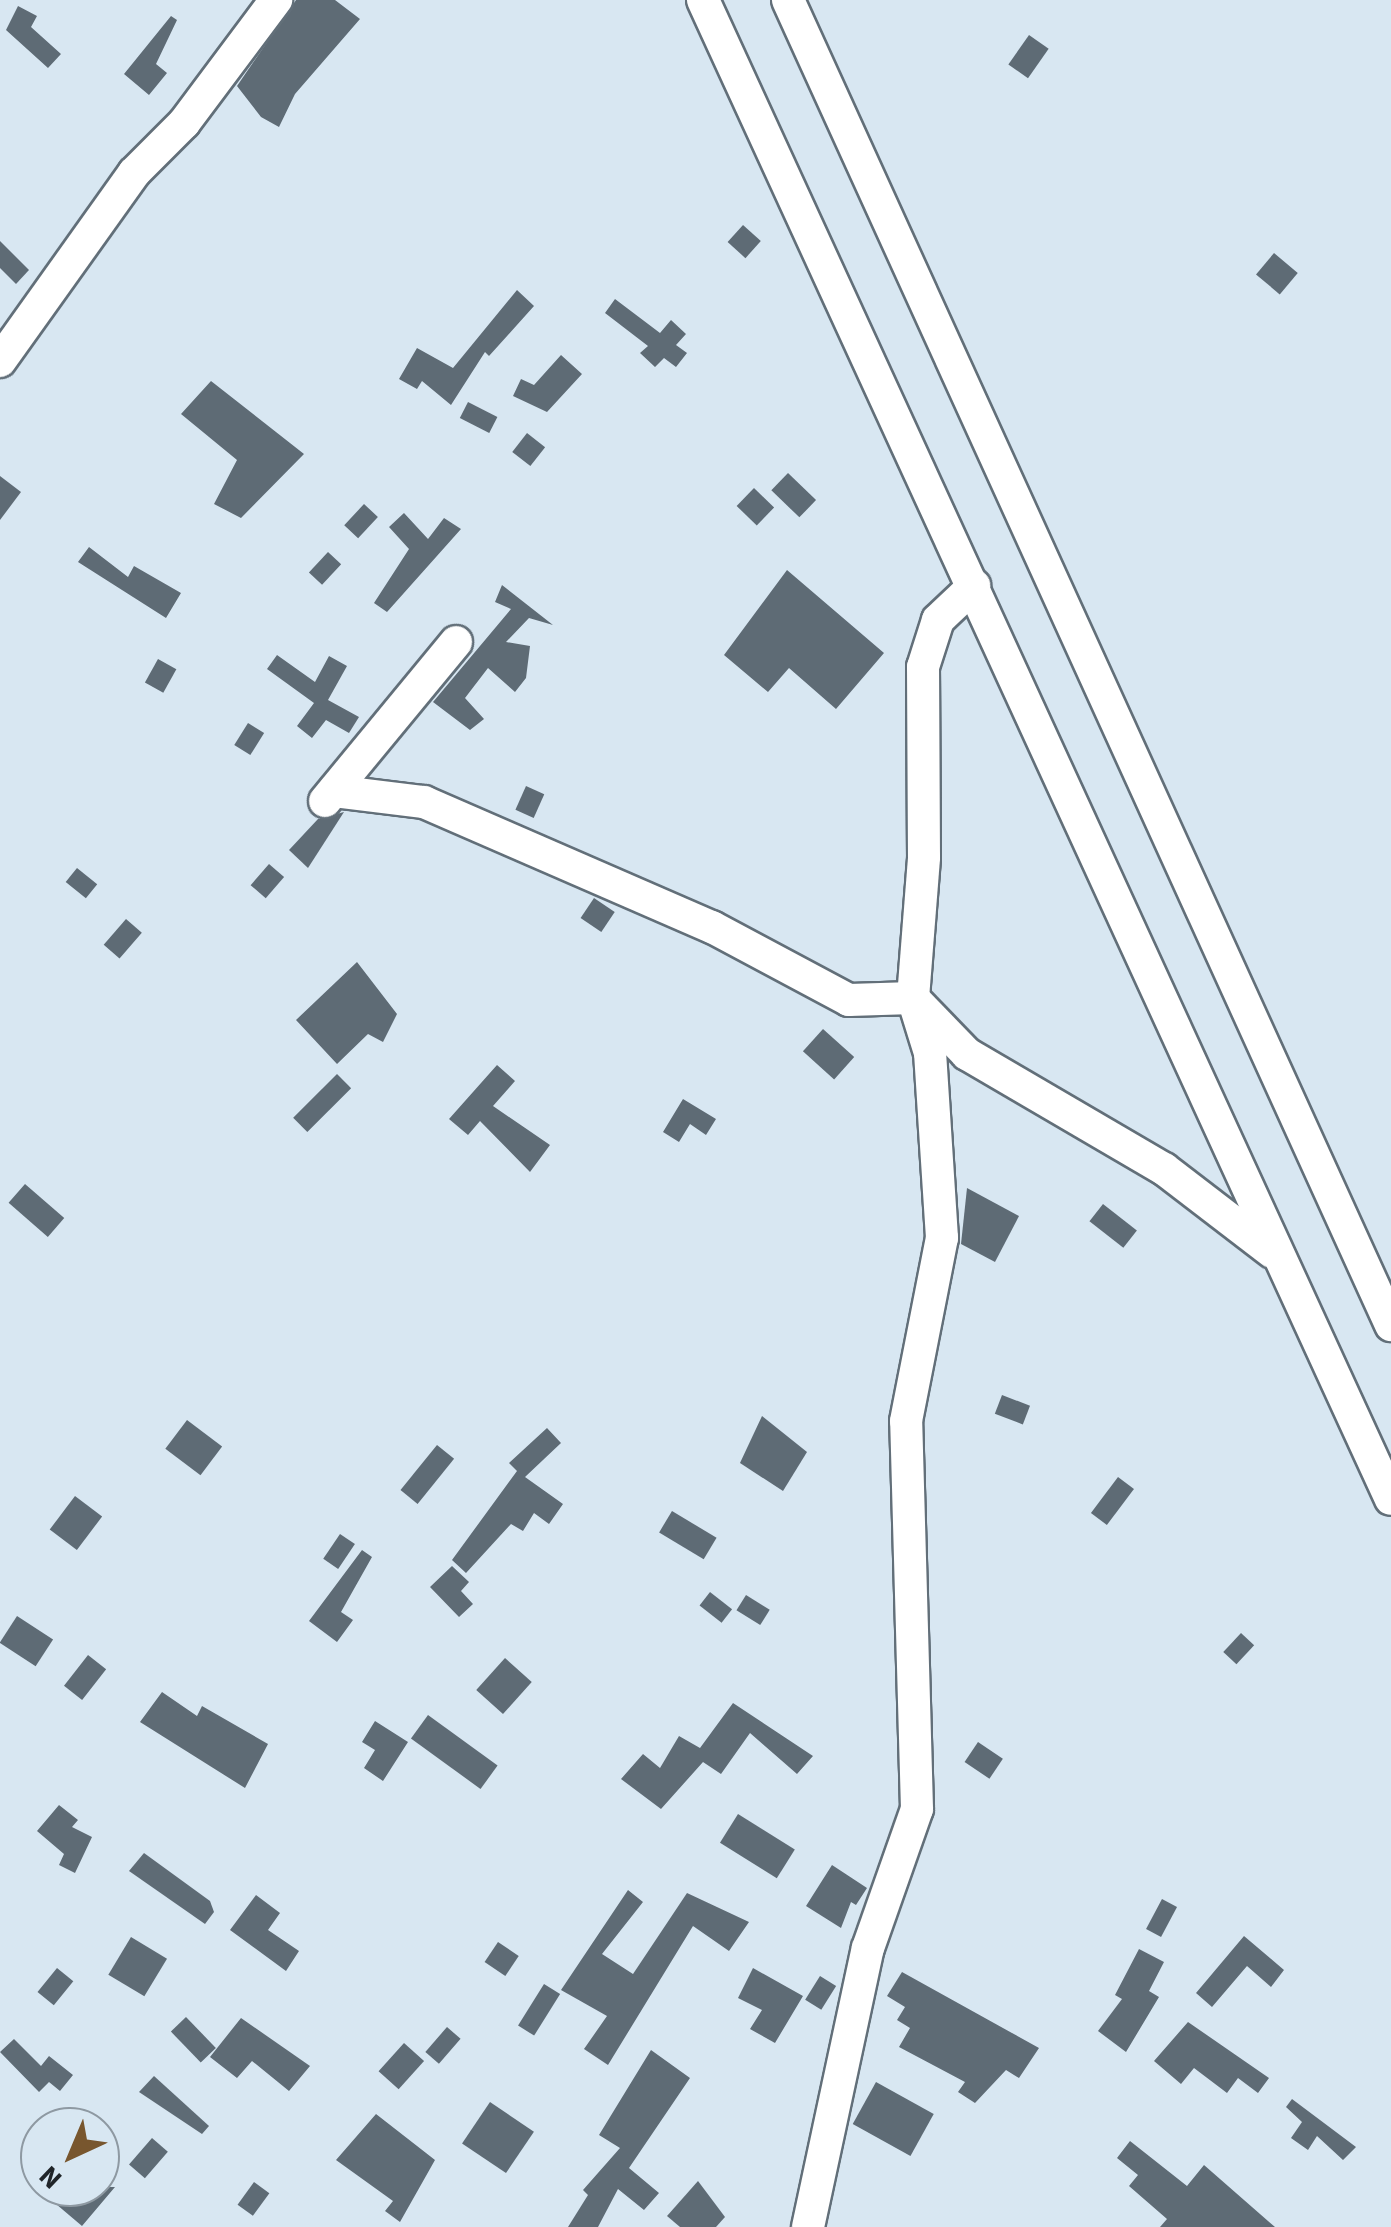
<!DOCTYPE html>
<html>
<head>
<meta charset="utf-8">
<style>
	body { margin:0 }
	#map { position:relative; width:1391px; height:2227px; overflow:hidden; background:#d8e7f2; font-family:"Source Sans 3",sans-serif }
	div>[style] { position:absolute }
	.building>* { inset:0; background:#5e6b75; transform-origin:0 0 }
	.roads { filter:drop-shadow(2px 0 #626f79) drop-shadow(-2px 0 #626f79) drop-shadow(0 2px #626f79) drop-shadow(0 -2px #626f79) }
	.minor>* { height:32px; margin:-16px; padding:0 16px; transform-origin:16px; border-radius:16px; background:#fff }
	span { translate:-50% -50%; white-space:nowrap; text-align:center; line-height:1.15; -webkit-text-stroke:10px #d8e7f2; paint-order:stroke }
	.north { position:absolute; left:20px; top:2107px; width:100px; height:100px; box-sizing:border-box; background:#d8e7f2; border:2px solid #8e99a2; border-radius:50%; rotate:224deg; font-size:28px; font-weight:700; line-height:40px; text-align:center; color:#202529 }
	.north::after { content:''; display:block; margin:auto; width:35px; height:45px; background:#78562e; clip-path:polygon(50% 0,100% 100%,50% 72%,0 100%) }
</style>
</head>
<body>
<div id="map">
	<div class="building">
		<div style="clip-path:polygon(296px 0,335px 0,360px 19px,295px 94px,279px 127px,261px 117px,237px 86px)"></div>
		<div style="clip-path:polygon(18px 6px,37px 16px,31px 27px,61px 54px,48px 68px,6px 30px)"></div>
		<div style="clip-path:polygon(171px 16px,177px 20px,156px 64px,167px 73px,149px 95px,124px 74px)"></div>
		<div style="left:1029px;top:35px;width:24px;height:36px;rotate:35deg"></div>
		<div style="left:743px;top:225px;width:24px;height:23px;rotate:42deg"></div>
		<div style="clip-path:polygon(0 241px,29px 270px,16px 284px,0 268px)"></div>
		<div style="left:1274px;top:253px;width:31px;height:28px;rotate:40deg"></div>
		<div style="clip-path:polygon(517px 290px,534px 306px,489px 356px,485px 352px,451px 405px,422px 381px,417px 389px,399px 379px,417px 348px,453px 368px)"></div>
		<div style="clip-path:polygon(615px 299px,660px 333px,671px 320px,686px 334px,676px 345px,687px 353px,676px 367px,664px 358px,655px 367px,640px 353px,648px 346px,605px 313px)"></div>
		<div style="clip-path:polygon(561px 355px,582px 374px,547px 412px,513px 396px,521px 379px,534px 385px)"></div>
		<div style="clip-path:polygon(211px 381px,304px 454px,241px 518px,214px 504px,237px 460px,181px 414px)"></div>
		<div style="left:468px;top:402px;width:33px;height:18px;rotate:27deg"></div>
		<div style="left:527px;top:433px;width:23px;height:24px;rotate:38deg"></div>
		<div style="left:788px;top:473px;width:39px;height:24px;rotate:44deg"></div>
		<div style="clip-path:polygon(0 476px,21px 492px,0 520px)"></div>
		<div style="left:754px;top:488px;width:28px;height:25px;rotate:44deg"></div>
		<div style="left:364px;top:504px;width:19px;height:29px;rotate:43deg"></div>
		<div style="clip-path:polygon(404px 513px,428px 539px,444px 518px,461px 529px,387px 612px,374px 603px,409px 549px,389px 527px)"></div>
		<div style="clip-path:polygon(89px 547px,128px 577px,134px 566px,181px 593px,166px 618px,78px 562px)"></div>
		<div style="left:328px;top:552px;width:18px;height:28px;rotate:43deg"></div>
		<div style="clip-path:polygon(787px 570px,884px 653px,836px 709px,789px 668px,768px 692px,724px 655px)"></div>
		<div style="clip-path:polygon(502px 585px,553px 625px,529px 618px,506px 642px,530px 646px,526px 678px,515px 692px,488px 668px,465px 698px,484px 719px,470px 730px,433px 702px,511px 609px,495px 602px)"></div>
		<div style="clip-path:polygon(277px 655px,315px 682px,329px 656px,347px 666px,328px 700px,359px 717px,349px 733px,326px 720px,312px 738px,297px 726px,314px 703px,267px 669px)"></div>
		<div style="left:158px;top:659px;width:21px;height:27px;rotate:29deg"></div>
		<div style="left:248px;top:723px;width:19px;height:26px;rotate:32deg"></div>
		<div style="left:526px;top:786px;width:20px;height:26px;rotate:24deg"></div>
		<div style="clip-path:polygon(344px 812px,308px 868px,289px 850px,318px 819px)"></div>
		<div style="left:269px;top:864px;width:20px;height:28px;rotate:41deg"></div>
		<div style="left:77px;top:868px;width:26px;height:18px;rotate:39deg"></div>
		<div style="left:594px;top:898px;width:25px;height:24px;rotate:34deg"></div>
		<div style="left:126px;top:919px;width:21px;height:34px;rotate:41deg"></div>
		<div style="clip-path:polygon(357px 962px,397px 1014px,383px 1042px,368px 1034px,337px 1064px,296px 1020px)"></div>
		<div style="left:823px;top:1029px;width:42px;height:30px;rotate:42deg"></div>
		<div style="clip-path:polygon(497px 1065px,515px 1081px,493px 1106px,550px 1145px,530px 1172px,480px 1121px,468px 1135px,449px 1119px)"></div>
		<div style="left:337px;top:1074px;width:20px;height:62px;rotate:45deg"></div>
		<div style="clip-path:polygon(683px 1099px,716px 1119px,706px 1135px,690px 1124px,679px 1142px,663px 1132px)"></div>
		<div style="left:25px;top:1184px;width:52px;height:25px;rotate:41deg"></div>
		<div style="clip-path:polygon(967px 1188px,1019px 1216px,995px 1262px,961px 1244px)"></div>
		<div style="left:1103px;top:1204px;width:43px;height:22px;rotate:38deg"></div>
		<div style="left:1002px;top:1395px;width:30px;height:20px;rotate:21deg"></div>
		<div style="clip-path:polygon(762px 1416px,807px 1452px,783px 1491px,740px 1463px)"></div>
		<div style="left:187px;top:1420px;width:44px;height:36px;rotate:37deg"></div>
		<div style="clip-path:polygon(547px 1428px,561px 1443px,525px 1477px,563px 1504px,549px 1524px,534px 1513px,523px 1531px,511px 1524px,466px 1573px,452px 1560px,517px 1471px,509px 1463px)"></div>
		<div style="left:437px;top:1445px;width:22px;height:58px;rotate:39deg"></div>
		<div style="left:1118px;top:1477px;width:20px;height:45px;rotate:37deg"></div>
		<div style="left:75px;top:1496px;width:34px;height:42px;rotate:37deg"></div>
		<div style="left:672px;top:1511px;width:52px;height:25px;rotate:31deg"></div>
		<div style="left:340px;top:1534px;width:18px;height:30px;rotate:34deg"></div>
		<div style="clip-path:polygon(362px 1550px,372px 1557px,341px 1612px,353px 1620px,337px 1642px,309px 1621px)"></div>
		<div style="clip-path:polygon(452px 1566px,469px 1582px,461px 1591px,473px 1604px,459px 1617px,430px 1587px)"></div>
		<div style="left:710px;top:1592px;width:28px;height:17px;rotate:38deg"></div>
		<div style="left:746px;top:1595px;width:28px;height:18px;rotate:32deg"></div>
		<div style="left:17px;top:1616px;width:43px;height:32px;rotate:33deg"></div>
		<div style="left:1241px;top:1633px;width:18px;height:26px;rotate:43deg"></div>
		<div style="left:88px;top:1655px;width:23px;height:39px;rotate:38deg"></div>
		<div style="left:505px;top:1658px;width:36px;height:43px;rotate:42deg"></div>
		<div style="clip-path:polygon(162px 1692px,197px 1716px,202px 1706px,268px 1744px,245px 1788px,140px 1722px)"></div>
		<div style="clip-path:polygon(733px 1703px,813px 1756px,797px 1774px,750px 1733px,721px 1774px,703px 1762px,661px 1809px,621px 1779px,643px 1754px,660px 1768px,679px 1736px,700px 1748px)"></div>
		<div style="left:428px;top:1715px;width:86px;height:29px;rotate:36deg"></div>
		<div style="clip-path:polygon(375px 1721px,408px 1742px,383px 1781px,364px 1768px,375px 1750px,362px 1742px)"></div>
		<div style="left:978px;top:1742px;width:30px;height:24px;rotate:34deg"></div>
		<div style="clip-path:polygon(59px 1805px,78px 1820px,72px 1827px,92px 1837px,75px 1873px,59px 1865px,64px 1854px,37px 1831px)"></div>
		<div style="left:738px;top:1814px;width:67px;height:34px;rotate:32deg"></div>
		<div style="clip-path:polygon(144px 1853px,210px 1901px,214px 1912px,205px 1924px,129px 1871px)"></div>
		<div style="clip-path:polygon(832px 1865px,867px 1888px,856px 1905px,851px 1902px,841px 1928px,806px 1906px)"></div>
		<div style="clip-path:polygon(628px 1890px,643px 1902px,602px 1954px,633px 1974px,687px 1893px,749px 1922px,729px 1951px,693px 1926px,608px 2065px,584px 2049px,607px 2016px,561px 1990px)"></div>
		<div style="clip-path:polygon(256px 1895px,280px 1913px,268px 1930px,299px 1951px,286px 1971px,230px 1930px)"></div>
		<div style="left:1162px;top:1899px;width:17px;height:34px;rotate:28deg"></div>
		<div style="clip-path:polygon(1244px 1936px,1284px 1970px,1271px 1987px,1247px 1966px,1212px 2007px,1196px 1993px)"></div>
		<div style="left:131px;top:1937px;width:42px;height:44px;rotate:31deg"></div>
		<div style="left:498px;top:1942px;width:25px;height:24px;rotate:34deg"></div>
		<div style="clip-path:polygon(1139px 1949px,1164px 1962px,1149px 1991px,1159px 1997px,1126px 2052px,1098px 2031px,1122px 1999px,1115px 1995px)"></div>
		<div style="left:57px;top:1968px;width:21px;height:31px;rotate:39deg"></div>
		<div style="clip-path:polygon(753px 1968px,803px 1996px,775px 2043px,750px 2029px,762px 2010px,738px 1998px)"></div>
		<div style="clip-path:polygon(902px 1972px,1039px 2048px,1019px 2078px,1006px 2070px,975px 2103px,958px 2092px,965px 2082px,899px 2047px,910px 2028px,897px 2020px,905px 2007px,887px 1996px)"></div>
		<div style="left:820px;top:1976px;width:19px;height:28px;rotate:32deg"></div>
		<div style="left:544px;top:1984px;width:19px;height:49px;rotate:32deg"></div>
		<div style="left:186px;top:2017px;width:43px;height:21px;rotate:46deg"></div>
		<div style="clip-path:polygon(241px 2018px,310px 2066px,289px 2091px,252px 2061px,237px 2078px,210px 2057px)"></div>
		<div style="clip-path:polygon(1188px 2022px,1269px 2078px,1258px 2093px,1238px 2078px,1227px 2093px,1194px 2068px,1181px 2084px,1154px 2061px)"></div>
		<div style="left:447px;top:2027px;width:18px;height:33px;rotate:41deg"></div>
		<div style="clip-path:polygon(14px 2039px,41px 2066px,49px 2056px,73px 2075px,60px 2091px,49px 2082px,39px 2092px,0 2052px)"></div>
		<div style="left:404px;top:2043px;width:27px;height:38px;rotate:42deg"></div>
		<div style="clip-path:polygon(651px 2050px,690px 2078px,629px 2168px,659px 2193px,644px 2210px,618px 2189px,598px 2227px,568px 2227px,588px 2195px,583px 2190px,620px 2148px,599px 2135px)"></div>
		<div style="clip-path:polygon(154px 2076px,209px 2126px,202px 2134px,139px 2092px)"></div>
		<div style="left:876px;top:2082px;width:66px;height:48px;rotate:29deg"></div>
		<div style="clip-path:polygon(1292px 2099px,1356px 2147px,1343px 2160px,1317px 2136px,1308px 2150px,1291px 2138px,1302px 2122px,1286px 2107px)"></div>
		<div style="left:490px;top:2102px;width:53px;height:50px;rotate:34deg"></div>
		<div style="clip-path:polygon(376px 2114px,435px 2160px,400px 2222px,385px 2211px,393px 2201px,336px 2160px)"></div>
		<div style="left:152px;top:2138px;width:21px;height:35px;rotate:41deg"></div>
		<div style="clip-path:polygon(1130px 2141px,1187px 2186px,1204px 2165px,1275px 2227px,1160px 2227px,1167px 2219px,1129px 2186px,1138px 2175px,1117px 2158px)"></div>
		<div style="clip-path:polygon(698px 2181px,725px 2217px,716px 2227px,680px 2227px,667px 2216px)"></div>
		<div style="left:254px;top:2182px;width:19px;height:28px;rotate:36deg"></div>
		<div style="clip-path:polygon(86px 2187px,115px 2187px,82px 2226px,56px 2204px,69px 2188px,79px 2196px)"></div>
	</div>
	<div class="roads">
		<div class="minor">
			<div style="left:703px;top:0;width:1649px;rotate:65.35deg"></div>
			<div style="left:788px;top:0;width:1456px;rotate:65.53deg"></div>
			<div style="left:0;top:361px;width:231px;rotate:-54.5deg"></div>
			<div style="left:134px;top:173px;width:71px;rotate:-45deg"></div>
			<div style="left:184px;top:123px;width:154px;rotate:-53.2deg"></div>
			<div style="left:334px;top:791px;width:91px;rotate:7deg"></div>
			<div style="left:424px;top:802px;width:314px;rotate:23.5deg"></div>
			<div style="left:712px;top:927px;width:155px;rotate:28.1deg"></div>
			<div style="left:849px;top:1000px;width:64px;rotate:-1.8deg"></div>
			<div style="left:913px;top:998px;width:78px;rotate:46deg"></div>
			<div style="left:967px;top:1054px;width:228px;rotate:30.3deg"></div>
			<div style="left:1164px;top:1169px;width:136px;rotate:37.5deg"></div>
			<div style="left:325px;top:801px;width:206px;rotate:-50.5deg"></div>
			<div style="left:808px;top:2227px;width:285px;rotate:-77.9deg"></div>
			<div style="left:868px;top:1948px;width:147px;rotate:-70.6deg"></div>
			<div style="left:917px;top:1809px;width:388px;rotate:-91.6deg"></div>
			<div style="left:906px;top:1421px;width:187px;rotate:-78.9deg"></div>
			<div style="left:942px;top:1238px;width:185px;rotate:-93.7deg"></div>
			<div style="left:930px;top:1053px;width:58px;rotate:-107.2deg"></div>
			<div style="left:913px;top:998px;width:141px;rotate:-85.5deg"></div>
			<div style="left:924px;top:857px;width:190px;rotate:-90.3deg"></div>
			<div style="left:923px;top:667px;width:49px;rotate:-72.3deg"></div>
			<div style="left:938px;top:620px;width:50px;rotate:-43.4deg"></div>
		</div>
	</div>
	<div class="north">N</div>
</div>
</body>
</html>
